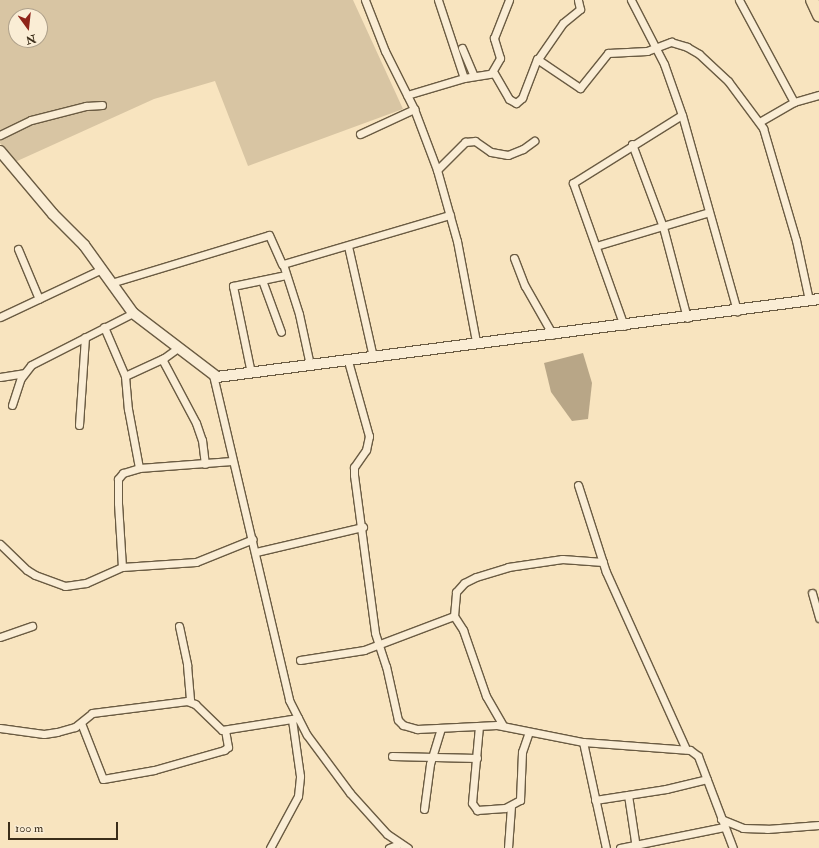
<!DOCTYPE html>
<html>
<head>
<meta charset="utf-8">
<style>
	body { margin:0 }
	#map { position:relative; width:819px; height:848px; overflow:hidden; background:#f8e4bf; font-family:"IM FELL Double Pica",serif }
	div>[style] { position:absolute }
	.green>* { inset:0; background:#d8c5a3 }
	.water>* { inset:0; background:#b8a687 }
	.roads { filter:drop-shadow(1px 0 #6a5b42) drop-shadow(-1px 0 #6a5b42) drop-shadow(0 1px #6a5b42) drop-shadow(0 -1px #6a5b42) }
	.street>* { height:7px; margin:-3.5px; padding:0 3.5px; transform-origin:3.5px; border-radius:3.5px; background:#faedd5 }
	.secondary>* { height:10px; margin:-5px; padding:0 5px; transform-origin:5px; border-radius:5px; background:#faedd5 }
	.primary>* { height:12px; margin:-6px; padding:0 6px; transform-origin:6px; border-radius:6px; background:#f8e4bf }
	span { translate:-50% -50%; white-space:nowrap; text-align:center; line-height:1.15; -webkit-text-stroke:3.5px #faedd5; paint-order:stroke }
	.north { position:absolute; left:8px; top:8px; width:40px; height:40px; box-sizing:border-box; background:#faedd5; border:1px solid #aea08a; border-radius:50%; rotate:165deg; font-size:11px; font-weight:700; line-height:16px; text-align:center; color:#3b2d19 }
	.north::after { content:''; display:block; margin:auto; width:14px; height:18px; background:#8f2418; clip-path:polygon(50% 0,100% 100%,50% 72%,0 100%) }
	.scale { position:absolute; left:8px; top:822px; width:110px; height:18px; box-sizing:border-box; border:2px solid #3b2d19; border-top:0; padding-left:5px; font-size:12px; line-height:14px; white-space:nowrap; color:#3b2d19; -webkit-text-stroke:3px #faedd5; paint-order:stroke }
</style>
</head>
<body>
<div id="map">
	<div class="green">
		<div style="clip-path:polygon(evenodd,0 0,353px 0,403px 109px,248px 166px,215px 81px,154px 99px,15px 162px,0 143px,0 0,16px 16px,40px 16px,40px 40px,16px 40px,16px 16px)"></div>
	</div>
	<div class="water">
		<div style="clip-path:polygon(583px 353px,592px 383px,588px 419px,572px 421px,551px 392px,544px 363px)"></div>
	</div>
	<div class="roads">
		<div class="street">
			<div style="left:365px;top:0;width:55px;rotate:68.6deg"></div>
			<div style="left:385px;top:51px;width:65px;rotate:63.4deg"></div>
			<div style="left:414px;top:109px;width:65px;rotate:69.3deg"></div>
			<div style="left:437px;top:170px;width:74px;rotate:74.3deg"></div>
			<div style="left:457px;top:241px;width:103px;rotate:79.3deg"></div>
			<div style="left:438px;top:0;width:82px;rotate:71.6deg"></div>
			<div style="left:631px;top:0;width:72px;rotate:62.7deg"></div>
			<div style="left:664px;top:64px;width:54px;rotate:70.6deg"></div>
			<div style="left:682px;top:115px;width:204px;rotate:74.3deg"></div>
			<div style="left:739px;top:0;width:116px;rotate:61.7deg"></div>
			<div style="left:794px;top:102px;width:39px;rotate:150deg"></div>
			<div style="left:462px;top:48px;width:30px;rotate:67deg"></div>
			<div style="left:538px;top:59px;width:44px;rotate:-55.2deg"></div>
			<div style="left:563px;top:23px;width:22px;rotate:-39deg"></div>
			<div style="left:580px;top:9px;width:9px;rotate:-103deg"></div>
			<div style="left:492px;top:72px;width:16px;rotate:-60deg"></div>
			<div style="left:500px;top:58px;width:21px;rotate:-107deg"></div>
			<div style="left:494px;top:38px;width:41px;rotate:-68.5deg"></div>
			<div style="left:407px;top:95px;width:59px;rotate:-16.6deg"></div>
			<div style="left:464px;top:78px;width:30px;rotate:-9deg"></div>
			<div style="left:494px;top:73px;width:30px;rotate:60deg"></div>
			<div style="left:509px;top:99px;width:8px;rotate:30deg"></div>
			<div style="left:516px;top:103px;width:8px;rotate:-40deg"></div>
			<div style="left:522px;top:98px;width:42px;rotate:-69deg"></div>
			<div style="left:537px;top:59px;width:52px;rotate:34deg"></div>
			<div style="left:580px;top:88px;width:45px;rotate:-51.3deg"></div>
			<div style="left:608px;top:53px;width:39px;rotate:-3deg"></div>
			<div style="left:647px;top:51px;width:26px;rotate:-21deg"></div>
			<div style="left:671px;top:42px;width:17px;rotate:17deg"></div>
			<div style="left:687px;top:47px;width:14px;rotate:30deg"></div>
			<div style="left:699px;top:54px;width:40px;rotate:43deg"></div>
			<div style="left:728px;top:81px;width:59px;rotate:53.3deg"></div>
			<div style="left:763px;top:128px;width:117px;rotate:73.6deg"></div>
			<div style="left:796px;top:240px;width:61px;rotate:77.8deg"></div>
			<div style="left:794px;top:102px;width:26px;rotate:-16deg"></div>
			<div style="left:360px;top:134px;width:60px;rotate:-24.8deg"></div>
			<div style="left:0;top:135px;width:34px;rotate:-26deg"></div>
			<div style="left:31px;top:120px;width:57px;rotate:-14.3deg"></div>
			<div style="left:86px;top:106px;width:16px;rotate:-4deg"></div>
			<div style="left:632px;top:144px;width:89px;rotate:69.5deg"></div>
			<div style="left:663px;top:227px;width:94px;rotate:75.2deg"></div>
			<div style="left:437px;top:170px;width:40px;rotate:-45deg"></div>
			<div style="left:465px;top:142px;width:10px;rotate:-6deg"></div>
			<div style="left:475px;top:141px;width:19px;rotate:35deg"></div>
			<div style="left:491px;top:152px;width:17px;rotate:10deg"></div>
			<div style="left:508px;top:155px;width:16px;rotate:-22deg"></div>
			<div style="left:523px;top:149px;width:14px;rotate:-36deg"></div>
			<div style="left:348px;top:246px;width:114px;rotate:77.3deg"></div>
			<div style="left:596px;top:246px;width:118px;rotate:-16.7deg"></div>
			<div style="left:18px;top:249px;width:54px;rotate:67.2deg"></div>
			<div style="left:514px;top:258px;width:30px;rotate:69deg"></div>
			<div style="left:525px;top:286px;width:56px;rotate:60.3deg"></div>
			<div style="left:262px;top:280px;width:55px;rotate:69.9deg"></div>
			<div style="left:111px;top:283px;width:165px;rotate:-16.9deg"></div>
			<div style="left:269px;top:235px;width:32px;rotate:66deg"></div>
			<div style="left:0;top:317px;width:113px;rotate:-25.2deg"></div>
			<div style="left:624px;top:326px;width:152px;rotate:-109.6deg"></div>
			<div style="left:573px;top:183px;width:128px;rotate:-32deg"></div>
			<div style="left:104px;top:327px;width:53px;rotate:66.8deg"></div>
			<div style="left:125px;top:376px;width:33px;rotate:85deg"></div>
			<div style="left:128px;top:409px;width:60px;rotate:79.4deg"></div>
			<div style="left:162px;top:359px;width:72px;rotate:62deg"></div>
			<div style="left:196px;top:423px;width:18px;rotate:71deg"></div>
			<div style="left:202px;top:440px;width:24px;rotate:83deg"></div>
			<div style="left:348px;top:361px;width:78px;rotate:74.4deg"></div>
			<div style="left:369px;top:436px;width:14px;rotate:102deg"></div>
			<div style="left:366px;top:450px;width:21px;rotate:125deg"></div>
			<div style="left:354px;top:467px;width:8px;rotate:90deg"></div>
			<div style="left:354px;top:475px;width:159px;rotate:82.4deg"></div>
			<div style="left:375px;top:633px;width:35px;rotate:72deg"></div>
			<div style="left:386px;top:666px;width:55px;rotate:77.5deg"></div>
			<div style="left:398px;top:720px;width:7px;rotate:45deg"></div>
			<div style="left:403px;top:725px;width:15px;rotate:16deg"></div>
			<div style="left:417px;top:729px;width:80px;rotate:-2.9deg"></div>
			<div style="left:497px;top:725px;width:88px;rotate:11.2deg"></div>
			<div style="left:583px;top:742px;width:107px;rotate:4.3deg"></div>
			<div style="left:690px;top:750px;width:10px;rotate:37deg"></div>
			<div style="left:698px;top:756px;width:98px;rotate:69.2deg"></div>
			<div style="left:310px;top:365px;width:52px;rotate:-102.2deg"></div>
			<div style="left:299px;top:314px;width:52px;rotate:-107.7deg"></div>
			<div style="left:283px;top:264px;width:174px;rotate:-16.4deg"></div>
			<div style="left:251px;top:373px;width:89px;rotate:-101.7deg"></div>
			<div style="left:233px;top:286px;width:54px;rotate:-11.7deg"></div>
			<div style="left:213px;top:375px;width:334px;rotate:76.8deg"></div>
			<div style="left:289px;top:700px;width:39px;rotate:63deg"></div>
			<div style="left:307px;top:735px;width:72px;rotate:53.4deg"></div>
			<div style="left:350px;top:793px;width:55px;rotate:47.9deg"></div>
			<div style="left:387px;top:834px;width:25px;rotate:34deg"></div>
			<div style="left:125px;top:376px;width:43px;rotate:-24.8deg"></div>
			<div style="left:164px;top:358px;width:17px;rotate:-36deg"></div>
			<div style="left:0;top:377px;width:24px;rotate:-9deg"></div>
			<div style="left:12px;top:405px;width:28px;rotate:-72deg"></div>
			<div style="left:21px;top:378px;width:16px;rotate:-52deg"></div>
			<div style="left:31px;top:365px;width:114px;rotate:-27deg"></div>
			<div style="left:79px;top:425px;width:88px;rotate:-86.1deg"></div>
			<div style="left:578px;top:485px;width:91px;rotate:72.2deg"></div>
			<div style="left:606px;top:572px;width:194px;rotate:65.7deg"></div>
			<div style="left:0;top:544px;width:37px;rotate:44deg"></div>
			<div style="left:27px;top:570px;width:9px;rotate:32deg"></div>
			<div style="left:35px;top:575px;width:32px;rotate:20deg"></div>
			<div style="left:65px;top:586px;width:21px;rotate:-8deg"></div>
			<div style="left:86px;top:583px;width:39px;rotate:-24deg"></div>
			<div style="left:122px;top:567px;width:64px;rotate:-93.6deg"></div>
			<div style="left:118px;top:503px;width:24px;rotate:-90deg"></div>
			<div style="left:118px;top:479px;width:8px;rotate:-50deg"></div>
			<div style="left:123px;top:473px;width:17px;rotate:-17deg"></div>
			<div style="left:139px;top:468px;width:93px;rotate:-4.3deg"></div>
			<div style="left:256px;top:552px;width:110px;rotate:-13.2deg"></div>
			<div style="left:122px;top:567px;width:74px;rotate:-3.9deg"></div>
			<div style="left:196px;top:562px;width:61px;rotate:-22deg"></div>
			<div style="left:812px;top:593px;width:26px;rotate:74deg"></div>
			<div style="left:454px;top:616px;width:24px;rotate:-85deg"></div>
			<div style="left:456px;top:592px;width:12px;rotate:-48deg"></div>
			<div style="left:464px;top:583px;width:13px;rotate:-27deg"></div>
			<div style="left:476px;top:577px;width:34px;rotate:-17deg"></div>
			<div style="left:508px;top:567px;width:55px;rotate:-8.4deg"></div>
			<div style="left:562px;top:559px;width:41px;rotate:4.2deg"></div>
			<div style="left:179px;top:626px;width:40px;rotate:78deg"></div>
			<div style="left:187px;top:665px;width:36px;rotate:85deg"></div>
			<div style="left:0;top:637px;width:34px;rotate:-19deg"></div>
			<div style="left:300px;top:660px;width:65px;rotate:-8.9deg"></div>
			<div style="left:364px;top:650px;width:96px;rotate:-20.7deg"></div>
			<div style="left:454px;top:616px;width:17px;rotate:57deg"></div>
			<div style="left:463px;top:630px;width:70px;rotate:70.8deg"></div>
			<div style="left:486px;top:696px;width:34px;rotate:60deg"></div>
			<div style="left:81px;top:723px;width:60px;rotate:68.6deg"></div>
			<div style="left:103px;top:779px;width:52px;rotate:-10deg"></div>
			<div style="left:154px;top:770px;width:73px;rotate:-15.9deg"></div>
			<div style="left:224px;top:750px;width:5px;rotate:-37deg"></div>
			<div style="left:228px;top:747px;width:17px;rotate:-100deg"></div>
			<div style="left:479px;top:726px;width:77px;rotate:95.2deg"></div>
			<div style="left:472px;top:803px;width:9px;rotate:54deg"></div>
			<div style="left:477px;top:810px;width:28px;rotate:-4deg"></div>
			<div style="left:505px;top:808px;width:17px;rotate:-28deg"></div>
			<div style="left:520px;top:800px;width:48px;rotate:-87.6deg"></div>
			<div style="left:522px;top:752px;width:21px;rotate:-71deg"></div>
			<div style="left:0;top:728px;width:44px;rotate:7.8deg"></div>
			<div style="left:44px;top:734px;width:13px;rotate:-9deg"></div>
			<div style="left:57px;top:732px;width:19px;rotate:-16deg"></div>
			<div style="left:75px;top:727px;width:22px;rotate:-39deg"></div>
			<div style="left:92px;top:713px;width:96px;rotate:-7.2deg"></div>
			<div style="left:187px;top:701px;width:9px;rotate:21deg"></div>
			<div style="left:195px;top:704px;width:37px;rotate:44deg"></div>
			<div style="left:222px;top:730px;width:77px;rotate:-9deg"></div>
			<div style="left:583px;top:742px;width:108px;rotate:77.8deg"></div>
			<div style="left:392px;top:756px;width:85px;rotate:1.3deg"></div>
			<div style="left:628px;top:795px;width:54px;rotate:81.4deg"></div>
			<div style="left:595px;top:800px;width:72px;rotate:-8.8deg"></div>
			<div style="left:666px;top:789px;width:42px;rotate:-13.7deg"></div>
			<div style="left:424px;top:809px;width:45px;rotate:-82.4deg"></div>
			<div style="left:430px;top:764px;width:37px;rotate:-73deg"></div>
			<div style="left:721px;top:819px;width:24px;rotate:22deg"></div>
			<div style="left:743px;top:828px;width:24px;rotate:2deg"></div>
			<div style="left:767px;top:829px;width:52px;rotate:-4.4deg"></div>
			<div style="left:270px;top:848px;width:59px;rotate:-61.7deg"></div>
			<div style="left:298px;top:796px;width:20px;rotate:-84deg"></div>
			<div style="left:300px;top:776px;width:57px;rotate:-98.1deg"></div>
			<div style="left:389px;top:848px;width:11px;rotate:-22deg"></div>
			<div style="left:508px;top:848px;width:42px;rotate:-85.9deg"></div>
			<div style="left:620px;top:848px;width:106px;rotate:-11.4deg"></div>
		</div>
		<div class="secondary">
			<div style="left:0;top:151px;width:82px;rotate:49.9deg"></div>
			<div style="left:53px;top:214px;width:44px;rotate:45deg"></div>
			<div style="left:84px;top:245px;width:84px;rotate:54.2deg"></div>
			<div style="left:133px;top:313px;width:106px;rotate:37.3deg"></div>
			<div style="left:217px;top:377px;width:607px;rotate:-7.38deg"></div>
		</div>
		<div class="primary">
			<div style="left:812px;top:0;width:17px;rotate:65deg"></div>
		</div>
	</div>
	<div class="north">N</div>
	<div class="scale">100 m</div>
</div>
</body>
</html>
